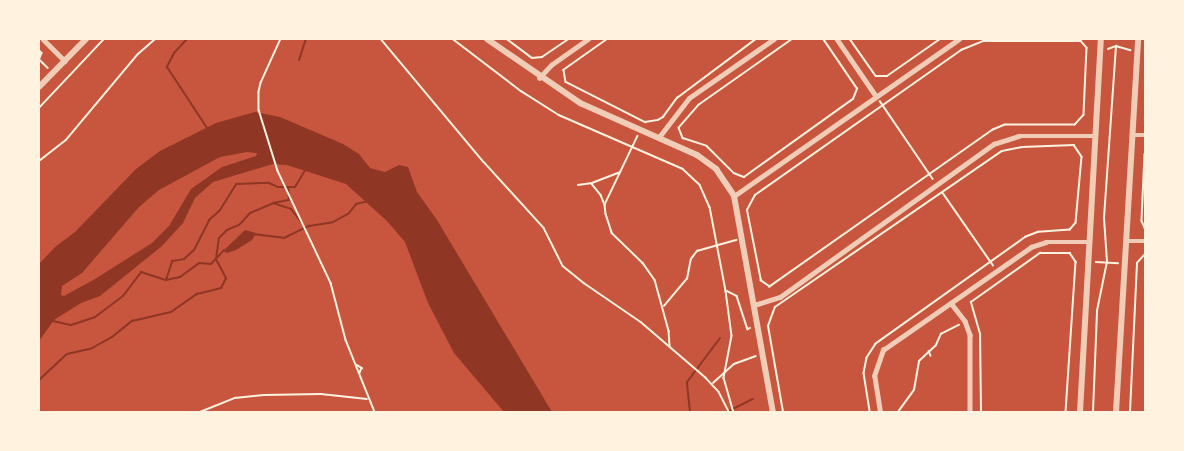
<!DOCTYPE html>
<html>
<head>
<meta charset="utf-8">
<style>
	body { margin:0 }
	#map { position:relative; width:1184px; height:451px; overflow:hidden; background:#c8553d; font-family:Barlow,sans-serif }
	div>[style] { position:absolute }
	.water>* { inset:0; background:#8f3625 }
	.stream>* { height:2px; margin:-1px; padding:0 1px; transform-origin:1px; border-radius:1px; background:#8f3625 }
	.path>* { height:1.5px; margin:-0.75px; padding:0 0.75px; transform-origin:0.75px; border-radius:0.75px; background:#fff3e0 }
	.minor>* { height:4.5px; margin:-2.25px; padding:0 2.25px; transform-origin:2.25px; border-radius:2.25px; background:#f1ccb7 }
	.tertiary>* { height:6px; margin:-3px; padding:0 3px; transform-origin:3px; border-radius:3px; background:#f1ccb7 }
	span { translate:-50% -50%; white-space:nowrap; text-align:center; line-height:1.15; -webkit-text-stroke:4.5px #fff3e0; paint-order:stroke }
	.frame { position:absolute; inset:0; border:40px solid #fff3e0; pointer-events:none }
</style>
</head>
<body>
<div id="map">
	<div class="water">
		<div style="clip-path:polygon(evenodd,255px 112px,280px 117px,343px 144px,359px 154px,370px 168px,385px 172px,399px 165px,408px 167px,417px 192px,437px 220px,552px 412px,504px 412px,454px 353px,428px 303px,405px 242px,387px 221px,346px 184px,287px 165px,273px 164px,213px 182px,195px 198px,183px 223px,162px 246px,100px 296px,81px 303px,54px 320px,39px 341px,39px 264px,55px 247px,75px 232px,136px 169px,160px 151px,216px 123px,255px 112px,247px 152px,257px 153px,256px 156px,222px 167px,191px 189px,169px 226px,152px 243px,95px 279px,64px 296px,61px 295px,62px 286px,82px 273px,139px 207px,159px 190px,220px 157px,247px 152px)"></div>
		<div style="clip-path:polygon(245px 230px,256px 233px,252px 240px,236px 250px,227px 253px,223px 251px)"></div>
	</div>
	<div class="stream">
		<div style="left:187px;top:39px;width:19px;rotate:133deg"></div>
		<div style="left:174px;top:53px;width:16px;rotate:117deg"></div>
		<div style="left:167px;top:67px;width:73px;rotate:56.7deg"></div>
		<div style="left:299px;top:60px;width:22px;rotate:-72deg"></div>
		<div style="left:273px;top:203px;width:16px;rotate:-11deg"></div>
		<div style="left:289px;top:200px;width:13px;rotate:-94deg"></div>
		<div style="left:253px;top:234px;width:31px;rotate:7deg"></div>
		<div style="left:284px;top:238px;width:28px;rotate:-26deg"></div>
		<div style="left:309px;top:226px;width:24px;rotate:-9deg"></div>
		<div style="left:333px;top:222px;width:18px;rotate:-29deg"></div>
		<div style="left:349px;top:213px;width:11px;rotate:-52deg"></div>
		<div style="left:356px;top:204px;width:13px;rotate:-13deg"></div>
		<div style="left:166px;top:280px;width:20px;rotate:-72deg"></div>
		<div style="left:172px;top:261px;width:12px;rotate:-9deg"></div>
		<div style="left:184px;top:259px;width:13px;rotate:-42deg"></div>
		<div style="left:194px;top:250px;width:34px;rotate:-63deg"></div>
		<div style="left:209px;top:220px;width:15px;rotate:-42deg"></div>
		<div style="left:220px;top:210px;width:31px;rotate:-58deg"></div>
		<div style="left:236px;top:184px;width:33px;rotate:-2deg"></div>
		<div style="left:269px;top:183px;width:10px;rotate:24deg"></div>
		<div style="left:278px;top:187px;width:17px"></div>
		<div style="left:295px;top:187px;width:21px;rotate:-59deg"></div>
		<div style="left:53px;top:321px;width:18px;rotate:13deg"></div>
		<div style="left:71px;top:325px;width:25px;rotate:-18deg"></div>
		<div style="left:95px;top:317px;width:35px;rotate:-37deg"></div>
		<div style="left:123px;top:296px;width:30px;rotate:-53deg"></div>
		<div style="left:141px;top:272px;width:26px;rotate:18deg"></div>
		<div style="left:166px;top:280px;width:14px;rotate:-12deg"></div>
		<div style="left:180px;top:277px;width:24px;rotate:-36deg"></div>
		<div style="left:199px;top:263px;width:12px;rotate:5deg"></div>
		<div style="left:211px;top:264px;width:19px;rotate:-47deg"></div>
		<div style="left:39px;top:380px;width:38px;rotate:-43deg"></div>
		<div style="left:67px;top:354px;width:26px;rotate:-13deg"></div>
		<div style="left:92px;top:348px;width:23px;rotate:-29deg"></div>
		<div style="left:112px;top:337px;width:26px;rotate:-39deg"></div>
		<div style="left:132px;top:321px;width:40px;rotate:-13deg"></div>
		<div style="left:171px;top:312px;width:32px;rotate:-35deg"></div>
		<div style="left:197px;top:294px;width:25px;rotate:-14deg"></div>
		<div style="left:221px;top:288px;width:11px;rotate:-63deg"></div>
		<div style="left:226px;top:278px;width:21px;rotate:-118deg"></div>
		<div style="left:216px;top:259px;width:21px;rotate:-82deg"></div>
		<div style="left:219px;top:238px;width:11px;rotate:-45deg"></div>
		<div style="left:227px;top:230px;width:13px;rotate:-23deg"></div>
		<div style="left:239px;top:225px;width:16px;rotate:-47deg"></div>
		<div style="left:250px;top:213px;width:25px;rotate:-23deg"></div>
		<div style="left:273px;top:203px;width:19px;rotate:18deg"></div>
		<div style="left:291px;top:209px;width:18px;rotate:52deg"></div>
		<div style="left:690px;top:412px;width:30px;rotate:-96deg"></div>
		<div style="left:687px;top:382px;width:55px;rotate:-53.1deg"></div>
		<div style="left:727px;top:412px;width:29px;rotate:-27deg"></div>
	</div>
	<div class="path">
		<div style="left:281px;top:39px;width:48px;rotate:114.4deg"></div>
		<div style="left:261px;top:83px;width:9px;rotate:103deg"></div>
		<div style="left:259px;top:92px;width:18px;rotate:90deg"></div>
		<div style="left:259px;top:110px;width:64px;rotate:72.7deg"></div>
		<div style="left:278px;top:171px;width:124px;rotate:64.7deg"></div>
		<div style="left:331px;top:283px;width:59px;rotate:75.3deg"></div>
		<div style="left:346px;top:340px;width:78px;rotate:68.1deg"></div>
		<div style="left:381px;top:39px;width:160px;rotate:50.1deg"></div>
		<div style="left:484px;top:162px;width:89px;rotate:47.7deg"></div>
		<div style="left:544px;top:228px;width:42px;rotate:63.4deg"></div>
		<div style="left:563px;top:266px;width:27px;rotate:39deg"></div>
		<div style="left:584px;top:283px;width:69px;rotate:34.4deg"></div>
		<div style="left:641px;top:322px;width:86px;rotate:40.7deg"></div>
		<div style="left:706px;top:378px;width:19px;rotate:47deg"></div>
		<div style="left:719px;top:392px;width:22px;rotate:63deg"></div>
		<div style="left:453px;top:39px;width:86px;rotate:37.4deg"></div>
		<div style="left:521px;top:91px;width:45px;rotate:32.3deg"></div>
		<div style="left:559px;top:115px;width:135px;rotate:23.5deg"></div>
		<div style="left:683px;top:169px;width:23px;rotate:43deg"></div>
		<div style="left:700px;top:185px;width:24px;rotate:66deg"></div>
		<div style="left:710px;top:207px;width:86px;rotate:79.2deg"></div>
		<div style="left:726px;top:291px;width:45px;rotate:82.4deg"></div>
		<div style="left:732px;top:336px;width:43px;rotate:100.8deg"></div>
		<div style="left:724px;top:378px;width:35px;rotate:74deg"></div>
		<div style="left:507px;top:39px;width:31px;rotate:37deg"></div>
		<div style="left:532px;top:58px;width:10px;rotate:-6deg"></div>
		<div style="left:542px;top:57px;width:32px;rotate:-34deg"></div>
		<div style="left:608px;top:39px;width:54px;rotate:144.8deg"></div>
		<div style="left:564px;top:70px;width:12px;rotate:81deg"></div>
		<div style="left:566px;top:82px;width:89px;rotate:26.9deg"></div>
		<div style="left:645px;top:122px;width:13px;rotate:-9deg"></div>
		<div style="left:658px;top:120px;width:6px;rotate:-31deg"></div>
		<div style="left:663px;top:117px;width:24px;rotate:-54deg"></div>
		<div style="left:677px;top:98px;width:99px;rotate:-36.8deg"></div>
		<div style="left:793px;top:39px;width:115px;rotate:144.9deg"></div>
		<div style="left:699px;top:105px;width:30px;rotate:131deg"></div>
		<div style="left:679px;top:128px;width:11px;rotate:68deg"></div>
		<div style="left:683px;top:138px;width:25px;rotate:18deg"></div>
		<div style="left:707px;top:146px;width:38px;rotate:45deg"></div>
		<div style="left:734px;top:173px;width:11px;rotate:22deg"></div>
		<div style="left:744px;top:177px;width:134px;rotate:-35.6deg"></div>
		<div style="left:853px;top:99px;width:11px;rotate:-68deg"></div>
		<div style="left:857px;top:89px;width:60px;rotate:-124.2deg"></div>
		<div style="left:850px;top:39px;width:45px;rotate:54.9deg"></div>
		<div style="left:876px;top:76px;width:11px"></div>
		<div style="left:887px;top:76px;width:65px;rotate:-34.9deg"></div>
		<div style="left:983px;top:41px;width:98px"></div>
		<div style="left:1081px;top:41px;width:9px;rotate:49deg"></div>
		<div style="left:1087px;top:48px;width:67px;rotate:92.6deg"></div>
		<div style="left:1084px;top:115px;width:13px;rotate:132deg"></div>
		<div style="left:1075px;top:125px;width:70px;rotate:180deg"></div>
		<div style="left:1005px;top:125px;width:13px;rotate:157deg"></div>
		<div style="left:993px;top:130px;width:273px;rotate:144.9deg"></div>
		<div style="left:770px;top:287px;width:11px;rotate:-146deg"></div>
		<div style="left:761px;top:281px;width:72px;rotate:-101.2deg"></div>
		<div style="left:747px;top:210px;width:17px;rotate:-62deg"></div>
		<div style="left:755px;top:195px;width:252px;rotate:-35.1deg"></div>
		<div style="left:961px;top:50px;width:24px;rotate:-22deg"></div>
		<div style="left:1108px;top:49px;width:9px;rotate:-21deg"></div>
		<div style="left:1116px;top:46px;width:15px;rotate:16deg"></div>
		<div style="left:39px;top:50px;width:4px;rotate:45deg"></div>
		<div style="left:42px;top:53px;width:9px;rotate:111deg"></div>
		<div style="left:40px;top:60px;width:11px;rotate:45deg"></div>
		<div style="left:880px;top:101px;width:94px;rotate:55.8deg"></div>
		<div style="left:39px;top:108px;width:95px;rotate:-46.7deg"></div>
		<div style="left:638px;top:136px;width:76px;rotate:115.6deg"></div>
		<div style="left:605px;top:205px;width:9px;rotate:84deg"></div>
		<div style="left:606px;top:214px;width:20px;rotate:72deg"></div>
		<div style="left:612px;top:233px;width:43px;rotate:44.1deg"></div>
		<div style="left:643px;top:263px;width:21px;rotate:55deg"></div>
		<div style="left:655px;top:280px;width:53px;rotate:74.6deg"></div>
		<div style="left:669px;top:331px;width:16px;rotate:86deg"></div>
		<div style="left:1145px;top:154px;width:67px;rotate:92.6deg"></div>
		<div style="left:1142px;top:221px;width:8px;rotate:67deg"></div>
		<div style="left:39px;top:161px;width:34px;rotate:-38deg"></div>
		<div style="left:66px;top:140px;width:112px;rotate:-50.1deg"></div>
		<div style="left:138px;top:54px;width:23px;rotate:-41deg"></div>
		<div style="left:592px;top:184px;width:14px;rotate:51deg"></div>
		<div style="left:601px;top:195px;width:11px;rotate:68deg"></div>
		<div style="left:578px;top:185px;width:14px;rotate:-8deg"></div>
		<div style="left:592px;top:183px;width:30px;rotate:-21deg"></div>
		<div style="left:943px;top:193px;width:88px;rotate:55.2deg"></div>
		<div style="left:1096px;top:262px;width:22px;rotate:3deg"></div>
		<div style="left:727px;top:291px;width:11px;rotate:27deg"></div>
		<div style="left:737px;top:296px;width:35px;rotate:72deg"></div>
		<div style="left:748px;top:329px;width:2px;rotate:-27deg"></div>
		<div style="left:664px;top:306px;width:35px;rotate:-50deg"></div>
		<div style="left:687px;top:279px;width:20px;rotate:-79deg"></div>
		<div style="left:691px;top:259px;width:10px;rotate:-53deg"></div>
		<div style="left:697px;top:251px;width:41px;rotate:-15.8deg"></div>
		<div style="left:929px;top:351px;width:5px;rotate:68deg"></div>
		<div style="left:357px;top:365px;width:6px;rotate:31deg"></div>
		<div style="left:362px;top:368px;width:5px;rotate:112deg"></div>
		<div style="left:713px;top:383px;width:28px;rotate:-42deg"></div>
		<div style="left:734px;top:364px;width:23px;rotate:-20deg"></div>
		<div style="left:200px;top:412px;width:38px;rotate:-22deg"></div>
		<div style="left:235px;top:398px;width:29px;rotate:-6deg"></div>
		<div style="left:264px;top:395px;width:57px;rotate:-1deg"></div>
		<div style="left:321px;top:394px;width:46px;rotate:6.2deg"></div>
		<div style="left:783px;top:412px;width:87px;rotate:-99.9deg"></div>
		<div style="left:768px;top:326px;width:20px;rotate:-70deg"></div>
		<div style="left:775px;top:307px;width:275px;rotate:-34.5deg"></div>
		<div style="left:1002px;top:151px;width:20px;rotate:-11deg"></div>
		<div style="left:1022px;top:147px;width:52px;rotate:-2.2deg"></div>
		<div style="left:1074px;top:145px;width:14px;rotate:56deg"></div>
		<div style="left:1082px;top:157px;width:66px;rotate:95.2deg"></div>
		<div style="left:1076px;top:223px;width:9px;rotate:131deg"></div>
		<div style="left:1070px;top:230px;width:31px;rotate:176deg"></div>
		<div style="left:1039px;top:232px;width:14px;rotate:159deg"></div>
		<div style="left:1026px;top:237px;width:184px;rotate:144.5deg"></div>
		<div style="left:876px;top:344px;width:17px;rotate:123deg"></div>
		<div style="left:867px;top:358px;width:15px;rotate:101deg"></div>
		<div style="left:864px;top:373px;width:39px;rotate:81deg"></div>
		<div style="left:898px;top:412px;width:27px;rotate:-54deg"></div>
		<div style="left:914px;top:390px;width:29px;rotate:-80deg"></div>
		<div style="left:919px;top:361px;width:23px;rotate:-43deg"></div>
		<div style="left:936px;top:345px;width:12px;rotate:-66deg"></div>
		<div style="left:941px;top:334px;width:20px;rotate:-27deg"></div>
		<div style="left:981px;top:412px;width:78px;rotate:-90.7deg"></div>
		<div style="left:980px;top:334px;width:33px;rotate:-106deg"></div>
		<div style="left:971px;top:302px;width:85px;rotate:-35.4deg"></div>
		<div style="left:1040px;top:253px;width:30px"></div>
		<div style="left:1070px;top:253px;width:11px;rotate:56deg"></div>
		<div style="left:1076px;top:262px;width:150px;rotate:93.8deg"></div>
		<div style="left:1093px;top:412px;width:101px;rotate:-87.7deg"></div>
		<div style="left:1097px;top:311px;width:50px;rotate:-78.5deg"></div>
		<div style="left:1107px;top:262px;width:44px;rotate:-93.9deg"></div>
		<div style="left:1104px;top:218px;width:172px;rotate:-86deg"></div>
		<div style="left:1130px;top:412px;width:149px;rotate:-87.3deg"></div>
		<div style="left:1137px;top:263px;width:12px;rotate:-48deg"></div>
	</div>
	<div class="minor">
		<div style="left:43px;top:39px;width:31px;rotate:45deg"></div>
		<div style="left:837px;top:39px;width:69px;rotate:55.6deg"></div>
		<div style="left:539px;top:78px;width:18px;rotate:-47deg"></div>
		<div style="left:551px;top:65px;width:45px;rotate:-35.1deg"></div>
		<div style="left:1132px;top:135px;width:13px"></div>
		<div style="left:659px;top:137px;width:49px;rotate:-52.4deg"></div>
		<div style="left:689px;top:98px;width:103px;rotate:-34.8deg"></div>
		<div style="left:734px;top:196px;width:274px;rotate:-34.9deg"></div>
		<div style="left:1126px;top:241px;width:19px"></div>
		<div style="left:951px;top:303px;width:23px;rotate:52deg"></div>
		<div style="left:965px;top:321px;width:15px;rotate:70deg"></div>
		<div style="left:970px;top:335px;width:77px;rotate:90deg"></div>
		<div style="left:754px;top:305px;width:27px;rotate:-17deg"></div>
		<div style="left:780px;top:297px;width:263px;rotate:-35.6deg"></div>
		<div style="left:994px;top:144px;width:26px;rotate:-18deg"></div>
		<div style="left:1019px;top:136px;width:76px"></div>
		<div style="left:880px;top:412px;width:36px;rotate:-99deg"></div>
		<div style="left:874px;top:376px;width:28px;rotate:-71deg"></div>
		<div style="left:883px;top:350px;width:180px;rotate:-34.8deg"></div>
		<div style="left:1031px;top:247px;width:16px;rotate:-18deg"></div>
		<div style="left:1046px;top:242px;width:43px"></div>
	</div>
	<div class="tertiary">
		<div style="left:487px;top:39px;width:113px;rotate:34.5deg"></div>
		<div style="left:580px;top:103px;width:128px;rotate:24deg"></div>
		<div style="left:697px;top:155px;width:24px;rotate:36deg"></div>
		<div style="left:716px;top:169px;width:32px;rotate:56deg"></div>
		<div style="left:734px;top:196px;width:219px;rotate:79.8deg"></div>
		<div style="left:39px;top:87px;width:67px;rotate:-45.6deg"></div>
		<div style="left:1080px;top:412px;width:374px;rotate:-86.8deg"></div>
		<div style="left:1116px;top:412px;width:374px;rotate:-86.6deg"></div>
	</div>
	<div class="frame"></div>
</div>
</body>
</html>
